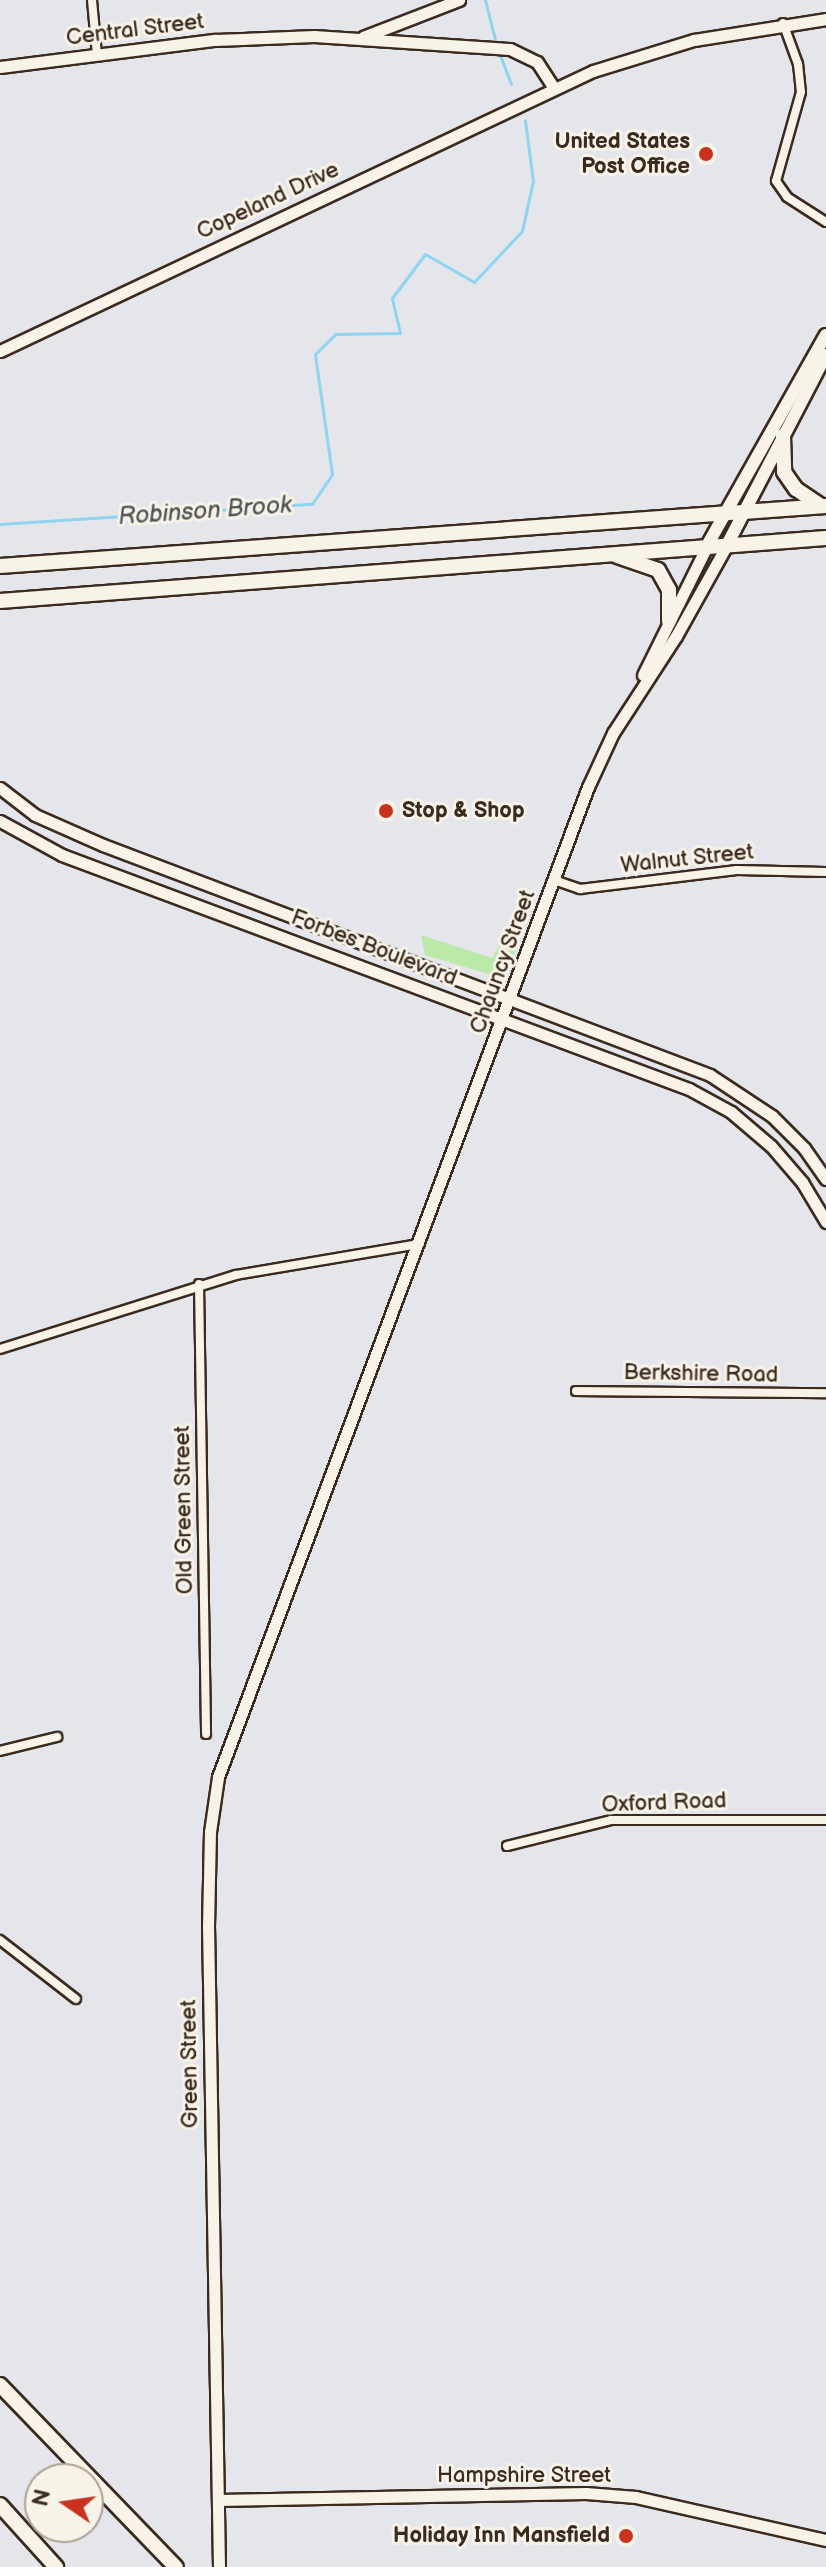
<!DOCTYPE html>
<html>
<head>
<meta charset="utf-8">
<style>
	body { margin:0 }
	#map { position:relative; width:826px; height:2567px; overflow:hidden; background:#e5e5ec; font-family:"Balsamiq Sans",sans-serif }
	div>[style] { position:absolute }
	.green>* { inset:0; background:#bbe9a8 }
	.stream>* { height:3px; margin:-1.5px; padding:0 1.5px; transform-origin:1.5px; border-radius:1.5px; background:#8fd4f1 }
	.roads { filter:drop-shadow(2px 0 #3b2a1e) drop-shadow(-2px 0 #3b2a1e) drop-shadow(0 2px #3b2a1e) drop-shadow(0 -2px #3b2a1e) }
	.street>* { height:8px; margin:-4px; padding:0 4px; transform-origin:4px; border-radius:4px; background:#f7f3e8 }
	.secondary>* { height:11px; margin:-5.5px; padding:0 5.5px; transform-origin:5.5px; border-radius:5.5px; background:#f7f3e8 }
	.primary>* { height:12px; margin:-6px; padding:0 6px; transform-origin:6px; border-radius:6px; background:#f7f3e8 }
	.highway>* { height:14px; margin:-7px; padding:0 7px; transform-origin:7px; border-radius:7px; background:#f7f3e8 }
	.dots>* { width:22px; height:22px; translate:-50% -50%; box-sizing:border-box; border:4px solid #f7f3e8; border-radius:50% }
	span { translate:-50% -50%; white-space:nowrap; text-align:center; line-height:1.15; -webkit-text-stroke:6px #f7f3e8; paint-order:stroke }
	.street-label { font-size:22px; color:#3b2a1e }
	.poi-label { font-size:22px; color:#3b2a1e; font-weight:700 }
	.right { translate:-100% -50%; text-align:right }
	.left { translate:0 -50%; text-align:left }
	.water-label { font-size:24px; color:#505453; font-style:italic }
	.north { position:absolute; left:24px; top:2463px; width:80px; height:80px; box-sizing:border-box; background:#f7f3e8; border:2px solid #aca397; border-radius:50%; rotate:283deg; font-size:22px; font-weight:700; line-height:32px; text-align:center; color:#3b2a1e }
	.north::after { content:''; display:block; margin:auto; width:28px; height:36px; background:#c8321e; clip-path:polygon(50% 0,100% 100%,50% 72%,0 100%) }
</style>
</head>
<body>
<div id="map">
	<div class="green">
		<div style="clip-path:polygon(514px 921px,525px 922px,505px 979px,425px 955px,421px 935px,492px 958px)"></div>
	</div>
	<div class="stream">
		<div style="left:485px;top:0;width:44px;rotate:75.7deg"></div>
		<div style="left:498px;top:50px;width:36px;rotate:69deg"></div>
		<div style="left:0;top:524px;width:313px;rotate:-3.7deg"></div>
		<div style="left:312px;top:504px;width:36px;rotate:-56deg"></div>
		<div style="left:332px;top:474px;width:121px;rotate:-98.1deg"></div>
		<div style="left:315px;top:354px;width:29px;rotate:-44deg"></div>
		<div style="left:336px;top:334px;width:64px;rotate:-0.9deg"></div>
		<div style="left:400px;top:333px;width:36px;rotate:-103deg"></div>
		<div style="left:392px;top:298px;width:55px;rotate:-53.1deg"></div>
		<div style="left:425px;top:254px;width:56px;rotate:29.7deg"></div>
		<div style="left:474px;top:282px;width:70px;rotate:-46.7deg"></div>
		<div style="left:522px;top:231px;width:51px;rotate:-77.6deg"></div>
		<div style="left:533px;top:181px;width:61px;rotate:-97.6deg"></div>
	</div>
	<div class="roads">
		<div class="street">
			<div style="left:92px;top:0;width:55px;rotate:84.8deg"></div>
			<div style="left:783px;top:23px;width:44px;rotate:69.9deg"></div>
			<div style="left:798px;top:64px;width:28px;rotate:84deg"></div>
			<div style="left:801px;top:92px;width:92px;rotate:105.7deg"></div>
			<div style="left:776px;top:181px;width:19px;rotate:55deg"></div>
			<div style="left:787px;top:197px;width:46px;rotate:32.7deg"></div>
			<div style="left:554px;top:880px;width:28px;rotate:19deg"></div>
			<div style="left:580px;top:889px;width:158px;rotate:-6.9deg"></div>
			<div style="left:737px;top:870px;width:89px;rotate:1.3deg"></div>
			<div style="left:199px;top:1284px;width:450px;rotate:89.1deg"></div>
			<div style="left:0;top:1349px;width:247px;rotate:-17.4deg"></div>
			<div style="left:236px;top:1275px;width:186px;rotate:-9.6deg"></div>
			<div style="left:576px;top:1391px;width:250px;rotate:0.5deg"></div>
			<div style="left:0;top:1751px;width:59px;rotate:-13.8deg"></div>
			<div style="left:507px;top:1846px;width:107px;rotate:-14deg"></div>
			<div style="left:611px;top:1820px;width:215px"></div>
			<div style="left:0;top:1940px;width:96px;rotate:37.8deg"></div>
		</div>
		<div class="secondary">
			<div style="left:363px;top:37px;width:103px;rotate:-21.1deg"></div>
			<div style="left:0;top:67px;width:217px;rotate:-7.2deg"></div>
			<div style="left:215px;top:40px;width:99px;rotate:-2.3deg"></div>
			<div style="left:314px;top:36px;width:196px;rotate:3.8deg"></div>
			<div style="left:510px;top:49px;width:30px;rotate:26deg"></div>
			<div style="left:537px;top:62px;width:31px;rotate:57deg"></div>
			<div style="left:0;top:351px;width:656px;rotate:-25.28deg"></div>
			<div style="left:593px;top:71px;width:106px;rotate:-17.1deg"></div>
			<div style="left:694px;top:40px;width:134px;rotate:-9deg"></div>
			<div style="left:643px;top:675px;width:146px;rotate:-63.6deg"></div>
			<div style="left:0;top:788px;width:44px;rotate:37.6deg"></div>
			<div style="left:35px;top:815px;width:74px;rotate:23.8deg"></div>
			<div style="left:103px;top:845px;width:649px;rotate:20.75deg"></div>
			<div style="left:710px;top:1075px;width:74px;rotate:33.5deg"></div>
			<div style="left:772px;top:1116px;width:45px;rotate:45deg"></div>
			<div style="left:804px;top:1148px;width:38px;rotate:55deg"></div>
			<div style="left:0;top:821px;width:71px;rotate:28.7deg"></div>
			<div style="left:62px;top:855px;width:669px;rotate:20.47deg"></div>
			<div style="left:689px;top:1089px;width:48px;rotate:28.7deg"></div>
			<div style="left:731px;top:1112px;width:52px;rotate:40.4deg"></div>
			<div style="left:771px;top:1146px;width:48px;rotate:49.3deg"></div>
			<div style="left:802px;top:1182px;width:47px;rotate:59deg"></div>
			<div style="left:218px;top:2500px;width:368px;rotate:-1.1deg"></div>
			<div style="left:586px;top:2493px;width:50px;rotate:4.6deg"></div>
			<div style="left:636px;top:2497px;width:195px;rotate:12.8deg"></div>
			<div style="left:219px;top:2567px;width:640px;rotate:-90.98deg"></div>
			<div style="left:208px;top:1927px;width:95px;rotate:-88.8deg"></div>
			<div style="left:210px;top:1832px;width:56px;rotate:-81.7deg"></div>
			<div style="left:218px;top:1777px;width:1057px;rotate:-69.51deg"></div>
			<div style="left:588px;top:787px;width:60px;rotate:-65.2deg"></div>
			<div style="left:613px;top:733px;width:116px;rotate:-57deg"></div>
			<div style="left:676px;top:636px;width:107px;rotate:-60.8deg"></div>
		</div>
		<div class="primary">
			<div style="left:728px;top:543px;width:212px;rotate:-62.5deg"></div>
			<div style="left:708px;top:544px;width:240px;rotate:-60.6deg"></div>
		</div>
		<div class="highway">
			<div style="left:783px;top:436px;width:36px;rotate:88deg"></div>
			<div style="left:784px;top:472px;width:21px;rotate:55deg"></div>
			<div style="left:796px;top:489px;width:30px;rotate:34deg"></div>
			<div style="left:617px;top:556px;width:43px;rotate:18.9deg"></div>
			<div style="left:658px;top:570px;width:23px;rotate:61deg"></div>
			<div style="left:669px;top:590px;width:31px;rotate:90deg"></div>
			<div style="left:0;top:566px;width:828px;rotate:-4.15deg"></div>
			<div style="left:0;top:601px;width:828px;rotate:-4.36deg"></div>
			<div style="left:0;top:2385px;width:253px;rotate:46deg"></div>
			<div style="left:0;top:2505px;width:84px;rotate:47.9deg"></div>
		</div>
	</div>
	<div class="dots">
		<div style="left:706px;top:154px;background:#c8321e"></div>
		<div style="left:386px;top:811px;background:#c8321e"></div>
		<div style="left:626px;top:2536px;background:#c8321e"></div>
	</div>
	<div class="street-label">
		<span style="left:135px;top:30px;rotate:-7deg">Central Street</span>
		<span style="left:268px;top:201px;rotate:-25deg">Copeland Drive</span>
		<span style="left:687px;top:859px;rotate:-6deg">Walnut Street</span>
		<span style="left:374px;top:948px;rotate:21deg">Forbes Boulevard</span>
		<span style="left:503px;top:962px;rotate:-70deg">Chauncy Street</span>
		<span style="left:701px;top:1374px;rotate:1deg">Berkshire Road</span>
		<span style="left:184px;top:1510px;rotate:-91deg">Old Green Street</span>
		<span style="left:664px;top:1803px;rotate:-2deg">Oxford Road</span>
		<span style="left:190px;top:2064px;rotate:-91deg">Green Street</span>
		<span style="left:524px;top:2476px">Hampshire Street</span>
	</div>
	<div class="poi-label">
		<span class="right" style="left:690px;top:154px">United States<br>Post Office</span>
		<span class="left" style="left:402px;top:811px">Stop &amp; Shop</span>
		<span class="right" style="left:610px;top:2536px">Holiday Inn Mansfield</span>
	</div>
	<div class="water-label">
		<span style="left:205px;top:511px;rotate:-4deg">Robinson Brook</span>
	</div>
	<div class="north">N</div>
</div>
</body>
</html>
